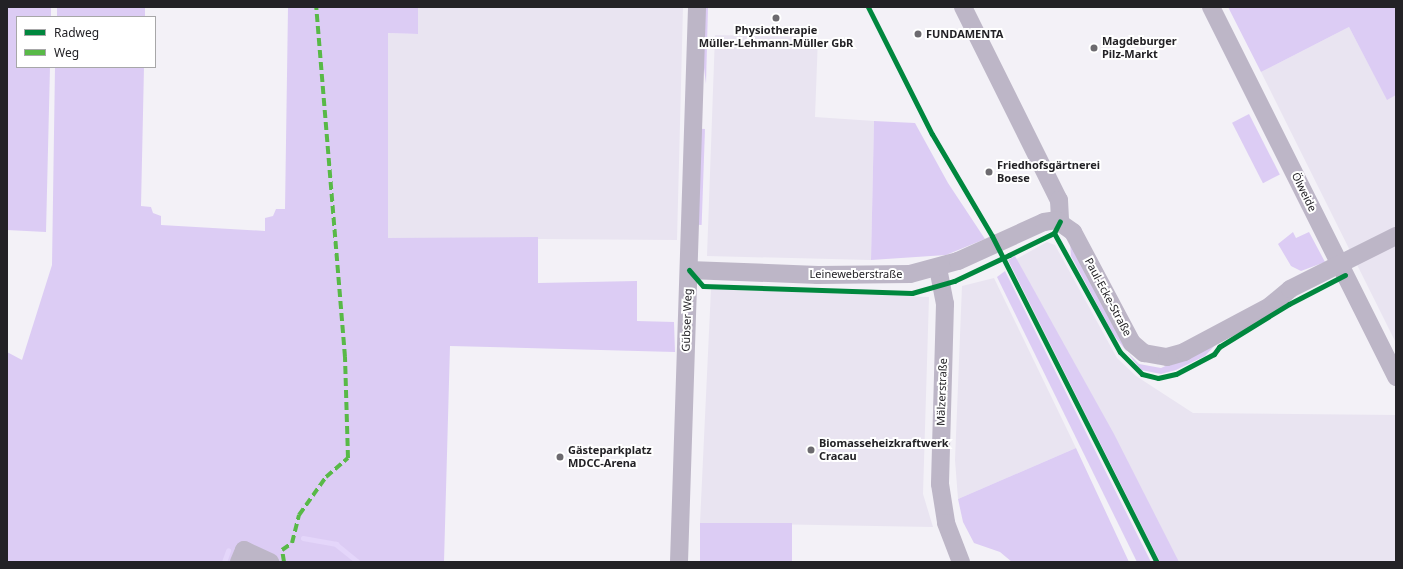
<!DOCTYPE html>
<html>
<head>
<meta charset="utf-8">
<style>
	body { margin:0 }
	#map { position:relative; width:1403px; height:569px; overflow:hidden; background:#f3f1f7; font-family:"Noto Sans",sans-serif }
	div>[style] { position:absolute }
	.built>* { inset:0; background:#e9e4f1 }
	.green>* { inset:0; background:#dcccf4; transform-origin:0 0 }
	.stream>* { height:4.5px; margin:-2.25px; padding:0 2.25px; transform-origin:2.25px; border-radius:2.25px; background:#e4d6fa }
	.minor>* { height:18px; margin:-9px; padding:0 9px; transform-origin:9px; border-radius:9px; background:#bdb6c7 }
	.quiet>* { height:4px; margin-top:-2px; transform-origin:0; background:repeating-linear-gradient(90deg,#58b947 0 8px,transparent 0 12px) }
	.cycleway>* { height:5px; margin:-2.5px; padding:0 2.5px; transform-origin:2.5px; border-radius:2.5px; background:#00873e }
	.dots>* { width:11px; height:11px; translate:-50% -50%; box-sizing:border-box; border:2px solid #fff; border-radius:50% }
	span { translate:-50% -50%; white-space:nowrap; text-align:center; line-height:1.15; -webkit-text-stroke:4px #fff; paint-order:stroke }
	.poi-label { font-size:11px; color:#232226; font-weight:700 }
	.left { translate:0 -50%; text-align:left }
	.street-label { font-size:11px; color:#232226 }
	.frame { position:absolute; inset:0; border:8px solid #232226; pointer-events:none }
	.legend { position:absolute; left:16px; top:16px; width:140px; height:52px; box-sizing:border-box; background:#fff; border:1px solid #a7a7a8; margin:0; padding:5px 7px; list-style:none; font-size:12px; color:#232226 }
	.legend li { display:flex; align-items:center; gap:8px; height:20px }
	.legend b { width:20px; border:1px solid #a7a7a8 }
</style>
</head>
<body>
<div id="map">
	<div class="built">
		<div style="clip-path:polygon(418px 7px,683px 7px,677px 240px,388px 238px,388px 33px,418px 34px)"></div>
		<div style="clip-path:polygon(1349px 27px,1387px 99px,1396px 95px,1396px 343px,1261px 72px)"></div>
		<div style="clip-path:polygon(715px 35px,818px 37px,815px 117px,874px 121px,871px 260px,707px 256px)"></div>
		<div style="clip-path:polygon(1047px 242px,1055px 245px,1117px 358px,1136px 376px,1193px 413px,1396px 415px,1396px 562px,1178px 562px,1011px 262px)"></div>
		<div style="clip-path:polygon(994px 278px,1076px 448px,958px 499px,955px 460px,962px 286px)"></div>
		<div style="clip-path:polygon(711px 289px,929px 297px,923px 494px,933px 527px,700px 523px)"></div>
	</div>
	<div class="green">
		<div style="clip-path:polygon(7px 7px,51px 7px,51px 17px,17px 17px,17px 67px,50px 67px,46px 232px,7px 230px)"></div>
		<div style="left:57px;top:7px;width:88px;height:10px"></div>
		<div style="clip-path:polygon(288px 7px,418px 7px,418px 34px,388px 33px,388px 238px,538px 237px,538px 283px,637px 281px,637px 321px,674px 322px,675px 352px,450px 346px,444px 562px,7px 562px,7px 352px,22px 360px,52px 265px,55px 67px,144px 67px,141px 206px,151px 207px,153px 213px,161px 216px,161px 225px,265px 231px,265px 218px,273px 216px,276px 209px,285px 209px)"></div>
		<div style="clip-path:polygon(704px 7px,708px 7px,706px 84px,703px 60px)"></div>
		<div style="clip-path:polygon(1228px 7px,1396px 7px,1396px 95px,1387px 100px,1349px 27px,1261px 72px)"></div>
		<div style="left:1249px;top:114px;width:68px;height:19px;rotate:63deg"></div>
		<div style="clip-path:polygon(874px 121px,915px 123px,948px 183px,985px 239px,946px 255px,871px 260px)"></div>
		<div style="left:705px;top:129px;width:96px;height:4px;rotate:92deg"></div>
		<div style="clip-path:polygon(1293px 232px,1296px 238px,1309px 232px,1325px 262px,1301px 271px,1291px 266px,1278px 244px)"></div>
		<div style="clip-path:polygon(1070px 241px,1127px 352px,1139px 364px,1161px 368px,1216px 344px,1205px 356px,1176px 370px,1161px 374px,1141px 370px,1113px 334px,1071px 256px)"></div>
		<div style="clip-path:polygon(1015px 256px,1114px 434px,1179px 562px,1160px 562px,1008px 260px)"></div>
		<div style="clip-path:polygon(1005px 271px,1151px 562px,1137px 562px,997px 277px)"></div>
		<div style="clip-path:polygon(1076px 448px,1129px 562px,1012px 562px,1000px 552px,974px 543px,963px 522px,958px 499px)"></div>
		<div style="left:700px;top:523px;width:92px;height:39px"></div>
	</div>
	<div class="stream">
		<div style="left:303px;top:538px;width:34px;rotate:10deg"></div>
		<div style="left:336px;top:544px;width:28px;rotate:39deg"></div>
		<div style="left:224px;top:562px;width:12px;rotate:-70deg"></div>
	</div>
	<div class="minor">
		<div style="left:963px;top:7px;width:216px;rotate:63.6deg"></div>
		<div style="left:1059px;top:200px;width:21px;rotate:87deg"></div>
		<div style="left:1211px;top:7px;width:414px;rotate:63.4deg"></div>
		<div style="left:938px;top:268px;width:37px;rotate:79deg"></div>
		<div style="left:945px;top:304px;width:180px;rotate:91.6deg"></div>
		<div style="left:940px;top:484px;width:39px;rotate:81deg"></div>
		<div style="left:946px;top:523px;width:42px;rotate:69deg"></div>
		<div style="left:689px;top:270px;width:129px;rotate:2.2deg"></div>
		<div style="left:818px;top:275px;width:92px;rotate:-0.6deg"></div>
		<div style="left:910px;top:274px;width:50px;rotate:-15.2deg"></div>
		<div style="left:958px;top:261px;width:94px;rotate:-24.4deg"></div>
		<div style="left:1044px;top:222px;width:12px;rotate:-9deg"></div>
		<div style="left:1056px;top:220px;width:21px;rotate:35deg"></div>
		<div style="left:1073px;top:232px;width:126px;rotate:62deg"></div>
		<div style="left:1132px;top:343px;width:16px;rotate:40deg"></div>
		<div style="left:1144px;top:353px;width:23px;rotate:10deg"></div>
		<div style="left:1167px;top:357px;width:18px;rotate:-16deg"></div>
		<div style="left:1184px;top:352px;width:98px;rotate:-28.1deg"></div>
		<div style="left:1270px;top:306px;width:26px;rotate:-40deg"></div>
		<div style="left:1290px;top:289px;width:119px;rotate:-26.6deg"></div>
		<div style="left:239px;top:562px;width:13px;rotate:-67deg"></div>
		<div style="left:244px;top:550px;width:29px;rotate:25deg"></div>
		<div style="left:679px;top:562px;width:555px;rotate:-88.14deg"></div>
	</div>
	<div class="quiet">
		<div style="left:284px;top:562px;width:12px;rotate:-99deg"></div>
		<div style="left:282px;top:550px;width:12px;rotate:-35deg"></div>
		<div style="left:292px;top:543px;width:29px;rotate:-76deg"></div>
		<div style="left:299px;top:515px;width:47px;rotate:-54.6deg"></div>
		<div style="left:326px;top:477px;width:29px;rotate:-41deg"></div>
		<div style="left:348px;top:458px;width:101px;rotate:-91.7deg"></div>
		<div style="left:345px;top:357px;width:351px;rotate:-94.7deg"></div>
	</div>
	<div class="cycleway">
		<div style="left:868px;top:7px;width:142px;rotate:63.3deg"></div>
		<div style="left:932px;top:134px;width:118px;rotate:59.5deg"></div>
		<div style="left:992px;top:236px;width:365px;rotate:63.2deg"></div>
		<div style="left:1054px;top:233px;width:136px;rotate:61deg"></div>
		<div style="left:1120px;top:352px;width:31px;rotate:45deg"></div>
		<div style="left:1142px;top:374px;width:16px;rotate:14deg"></div>
		<div style="left:1158px;top:378px;width:18px;rotate:-13deg"></div>
		<div style="left:1176px;top:374px;width:43px;rotate:-27.8deg"></div>
		<div style="left:1214px;top:354px;width:9px;rotate:-54deg"></div>
		<div style="left:1219px;top:347px;width:82px;rotate:-31.6deg"></div>
		<div style="left:1289px;top:304px;width:63px;rotate:-27.4deg"></div>
		<div style="left:689px;top:270px;width:21px;rotate:49deg"></div>
		<div style="left:703px;top:286px;width:209px;rotate:1.9deg"></div>
		<div style="left:912px;top:293px;width:44px;rotate:-15.9deg"></div>
		<div style="left:954px;top:281px;width:61px;rotate:-25.3deg"></div>
		<div style="left:1009px;top:255px;width:50px;rotate:-26.1deg"></div>
		<div style="left:1054px;top:233px;width:13px;rotate:-63deg"></div>
	</div>
	<div class="dots">
		<div style="left:776px;top:18px;background:#6c6a6f"></div>
		<div style="left:918px;top:34px;background:#6c6a6f"></div>
		<div style="left:1094px;top:48px;background:#6c6a6f"></div>
		<div style="left:989px;top:172px;background:#6c6a6f"></div>
		<div style="left:811px;top:450px;background:#6c6a6f"></div>
		<div style="left:560px;top:457px;background:#6c6a6f"></div>
	</div>
	<div class="poi-label">
		<span style="left:776px;top:37px">Physiotherapie<br>Müller-Lehmann-Müller GbR</span>
		<span class="left" style="left:926px;top:34px">FUNDAMENTA</span>
		<span class="left" style="left:1102px;top:48px">Magdeburger<br>Pilz-Markt</span>
		<span class="left" style="left:997px;top:172px">Friedhofsgärtnerei<br>Boese</span>
		<span class="left" style="left:819px;top:450px">Biomasseheizkraftwerk<br>Cracau</span>
		<span class="left" style="left:568px;top:457px">Gästeparkplatz<br>MDCC-Arena</span>
	</div>
	<div class="street-label">
		<span style="left:1304px;top:192px;rotate:64deg">Ölweide</span>
		<span style="left:856px;top:274px">Leineweberstraße</span>
		<span style="left:1108px;top:297px;rotate:62deg">Paul-Ecke-Straße</span>
		<span style="left:687px;top:320px;rotate:-88deg">Gübser Weg</span>
		<span style="left:942px;top:392px;rotate:-88deg">Mälzerstraße</span>
	</div>
	<div class="frame"></div>
	<ul class="legend">
	<li><b style="height:5px;background:#00873e"></b>Radweg</li>
	<li><b style="height:5px;background:#58b947"></b>Weg</li>
	</ul>
</div>
</body>
</html>
